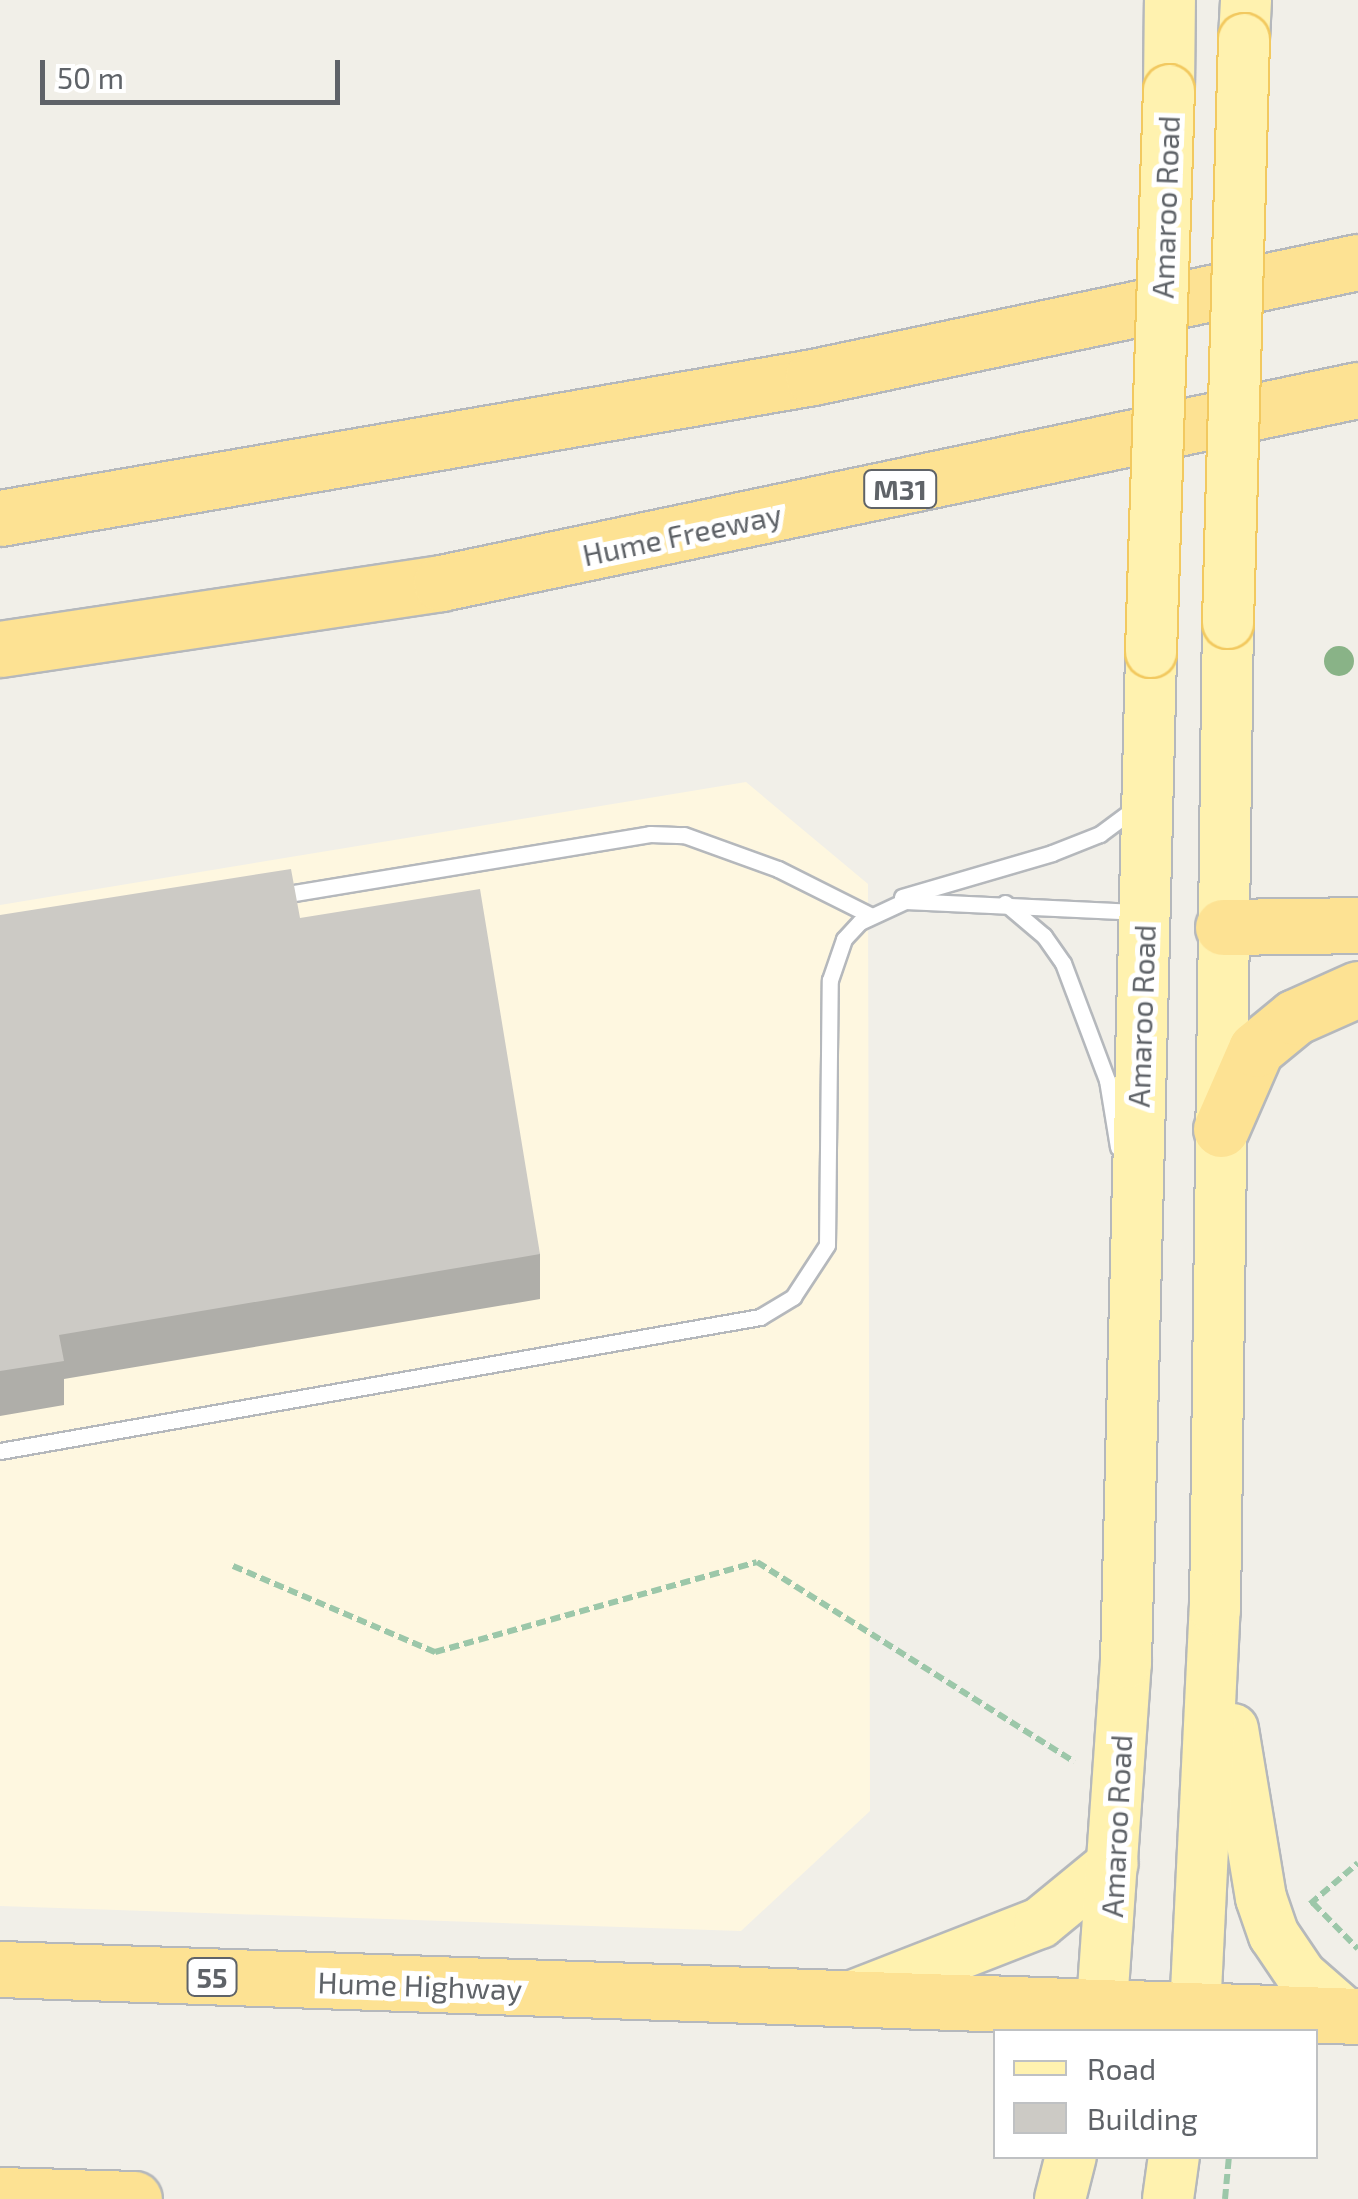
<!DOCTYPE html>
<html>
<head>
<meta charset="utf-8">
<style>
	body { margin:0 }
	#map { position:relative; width:1358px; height:2199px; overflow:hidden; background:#f1efe8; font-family:"Exo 2",sans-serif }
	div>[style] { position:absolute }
	.commercial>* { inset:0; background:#fef7e0 }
	.path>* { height:6px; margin-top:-3px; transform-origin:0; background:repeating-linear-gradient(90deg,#9cc7a9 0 10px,transparent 0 15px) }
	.roads { filter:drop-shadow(2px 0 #b5b8bc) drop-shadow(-2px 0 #b5b8bc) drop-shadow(0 2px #b5b8bc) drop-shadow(0 -2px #b5b8bc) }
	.lane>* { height:15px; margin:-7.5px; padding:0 7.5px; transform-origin:7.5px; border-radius:7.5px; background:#fff }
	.primary>* { height:50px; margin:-25px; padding:0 25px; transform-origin:25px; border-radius:25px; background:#fff2af }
	.highway>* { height:55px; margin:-27.5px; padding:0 27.5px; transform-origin:27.5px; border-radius:27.5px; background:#fde293 }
	.bridges { filter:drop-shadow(2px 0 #f2c960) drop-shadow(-2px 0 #f2c960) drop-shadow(0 2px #f2c960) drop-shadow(0 -2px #f2c960) }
	.primary-bridge>* { height:50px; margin:-25px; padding:0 25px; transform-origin:25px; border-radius:25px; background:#fff2af }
	.trees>* { width:30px; height:30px; margin:-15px; border-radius:50%; background:#89b387 }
	.wall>* { inset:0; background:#afaea9 }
	.building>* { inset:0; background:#cccac5 }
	span { translate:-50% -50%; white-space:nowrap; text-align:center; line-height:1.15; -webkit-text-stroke:10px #fff; paint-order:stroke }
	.shield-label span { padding:2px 8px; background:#fff; border:2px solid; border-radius:8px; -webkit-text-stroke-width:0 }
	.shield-label { font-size:28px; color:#5f6368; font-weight:700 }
	.street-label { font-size:30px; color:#5f6368 }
	.legend { position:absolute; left:993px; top:2029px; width:325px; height:130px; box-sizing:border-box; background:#fff; border:2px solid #bfc1c3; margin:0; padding:12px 18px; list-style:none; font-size:30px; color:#5f6368 }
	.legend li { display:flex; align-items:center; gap:20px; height:50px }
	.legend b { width:50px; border:2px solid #bfc1c3 }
	.scale { position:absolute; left:40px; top:60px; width:300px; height:45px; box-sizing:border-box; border:5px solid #5f6368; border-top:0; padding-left:12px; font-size:30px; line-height:35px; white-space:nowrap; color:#5f6368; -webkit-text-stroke:8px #fff; paint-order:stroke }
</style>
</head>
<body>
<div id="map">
	<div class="commercial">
		<div style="clip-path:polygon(746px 782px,868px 884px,870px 1811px,741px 1931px,0 1906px,0 905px)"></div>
	</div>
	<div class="path">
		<div style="left:233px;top:1566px;width:220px;rotate:23.1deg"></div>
		<div style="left:435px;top:1652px;width:334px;rotate:-15.6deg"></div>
		<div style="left:757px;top:1562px;width:375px;rotate:32.2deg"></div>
		<div style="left:1313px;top:1903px;width:64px;rotate:45.6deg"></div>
		<div style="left:1310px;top:1904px;width:63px;rotate:-40.5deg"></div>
		<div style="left:1225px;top:2199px;width:43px;rotate:-84.7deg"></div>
	</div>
	<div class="roads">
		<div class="lane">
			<div style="left:276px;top:896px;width:379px;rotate:-9.4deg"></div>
			<div style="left:650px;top:834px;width:34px;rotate:2deg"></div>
			<div style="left:684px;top:835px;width:100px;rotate:19.9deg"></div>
			<div style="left:778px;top:869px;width:103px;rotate:26.6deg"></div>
			<div style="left:902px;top:897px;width:156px;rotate:-16.3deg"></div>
			<div style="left:1052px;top:853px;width:52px;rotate:-21.6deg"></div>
			<div style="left:1100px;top:834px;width:44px;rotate:-36.6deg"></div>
			<div style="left:1005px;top:903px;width:51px;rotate:40.2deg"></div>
			<div style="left:1044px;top:936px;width:33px;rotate:55deg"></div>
			<div style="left:1063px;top:963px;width:125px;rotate:69.4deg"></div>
			<div style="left:1107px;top:1080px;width:68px;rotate:80.7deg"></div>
			<div style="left:0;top:1451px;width:772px;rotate:-10deg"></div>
			<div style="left:760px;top:1317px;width:39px;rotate:-31deg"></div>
			<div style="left:793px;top:1297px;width:62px;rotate:-56.8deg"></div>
			<div style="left:827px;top:1245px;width:265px;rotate:-89.4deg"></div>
			<div style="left:830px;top:980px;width:43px;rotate:-71.1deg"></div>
			<div style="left:844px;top:939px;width:23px;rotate:-47deg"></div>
			<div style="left:860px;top:922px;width:50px;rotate:-25deg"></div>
			<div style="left:905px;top:901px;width:231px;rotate:2.7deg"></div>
		</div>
		<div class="primary">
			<div style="left:1244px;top:39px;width:39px;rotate:-87deg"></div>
			<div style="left:1169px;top:90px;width:90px;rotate:-89.4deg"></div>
			<div style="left:1233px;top:1729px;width:171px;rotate:80.6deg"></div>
			<div style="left:1261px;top:1898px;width:39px;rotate:71deg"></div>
			<div style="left:1274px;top:1935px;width:48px;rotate:56deg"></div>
			<div style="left:1301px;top:1975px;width:62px;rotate:41.1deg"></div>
			<div style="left:850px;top:1997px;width:204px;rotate:-21.3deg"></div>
			<div style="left:1040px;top:1923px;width:94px;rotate:-39.4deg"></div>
			<div style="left:1100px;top:2032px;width:370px;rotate:-86deg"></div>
			<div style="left:1126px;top:1663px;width:1011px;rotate:-88.58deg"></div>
			<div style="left:1194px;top:2032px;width:423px;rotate:-87.2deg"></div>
			<div style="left:1215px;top:1610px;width:987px;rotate:-89.25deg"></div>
			<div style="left:1060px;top:2199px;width:44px;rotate:-75.7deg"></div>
			<div style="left:1168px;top:2199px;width:43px;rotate:-82.1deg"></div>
		</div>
		<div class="highway">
			<div style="left:0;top:518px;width:825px;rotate:-9.84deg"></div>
			<div style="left:813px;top:377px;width:557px;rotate:-11.92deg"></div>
			<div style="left:0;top:649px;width:446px;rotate:-8.5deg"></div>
			<div style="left:441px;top:583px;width:937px;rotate:-11.89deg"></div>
			<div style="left:1223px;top:927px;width:135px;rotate:-0.8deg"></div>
			<div style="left:1221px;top:1129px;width:87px;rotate:-66.4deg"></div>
			<div style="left:1256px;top:1049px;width:50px;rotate:-39.4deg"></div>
			<div style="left:1295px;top:1017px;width:69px;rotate:-24deg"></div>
			<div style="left:0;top:1969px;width:1359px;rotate:1.98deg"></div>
			<div style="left:0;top:2195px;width:134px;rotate:1.7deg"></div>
		</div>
	</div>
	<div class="bridges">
		<div class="primary-bridge">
			<div style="left:1228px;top:623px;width:584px;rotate:-88.43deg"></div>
			<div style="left:1151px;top:652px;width:562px;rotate:-88.17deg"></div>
		</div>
	</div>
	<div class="trees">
		<div style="left:1339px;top:661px"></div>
	</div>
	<div class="wall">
		<div style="clip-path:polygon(0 915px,300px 918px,540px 1254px,540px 1299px,64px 1379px,64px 1405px,0 1416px)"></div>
	</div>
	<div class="building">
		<div style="clip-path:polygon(291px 869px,300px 918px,480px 889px,540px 1254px,59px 1335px,64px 1361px,0 1371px,0 915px)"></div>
	</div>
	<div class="shield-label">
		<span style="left:900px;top:489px">M31</span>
		<span style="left:212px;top:1977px">55</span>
	</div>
	<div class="street-label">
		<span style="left:1165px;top:207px;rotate:-88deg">Amaroo Road</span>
		<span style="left:682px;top:534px;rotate:-12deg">Hume Freeway</span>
		<span style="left:1141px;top:1016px;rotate:-88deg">Amaroo Road</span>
		<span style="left:1116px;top:1826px;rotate:-87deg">Amaroo Road</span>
		<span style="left:420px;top:1985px;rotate:2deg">Hume Highway</span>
	</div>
	<ul class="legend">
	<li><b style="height:12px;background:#fff2af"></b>Road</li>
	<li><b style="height:28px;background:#cccac5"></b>Building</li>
	</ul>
	<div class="scale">50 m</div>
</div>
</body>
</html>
